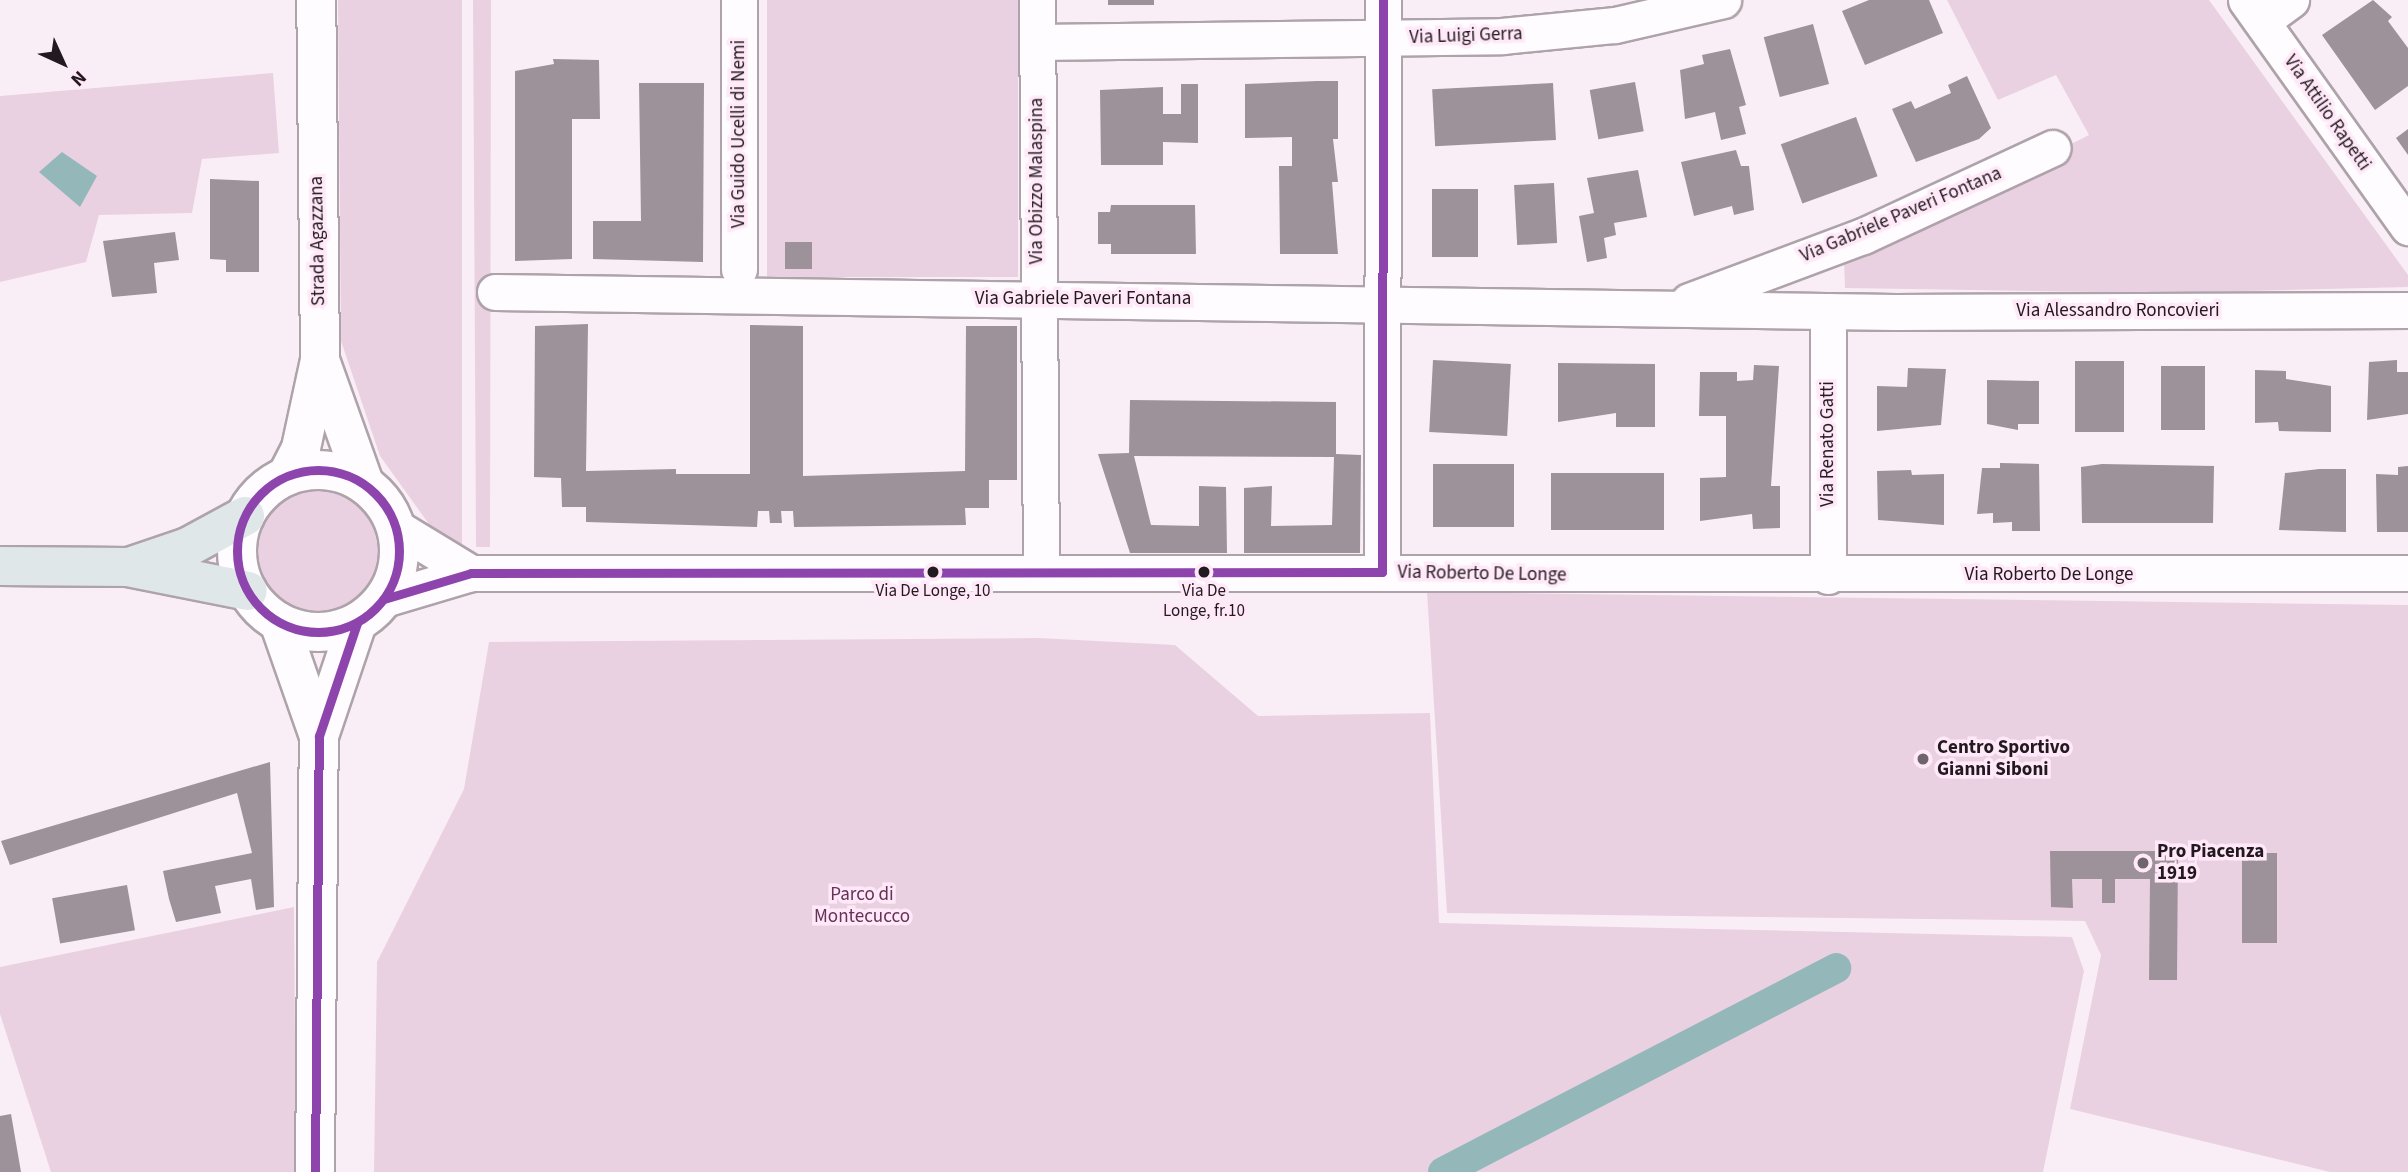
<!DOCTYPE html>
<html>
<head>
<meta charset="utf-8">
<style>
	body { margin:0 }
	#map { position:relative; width:2408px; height:1172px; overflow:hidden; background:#faeef6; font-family:"Source Sans 3",sans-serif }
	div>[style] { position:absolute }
	.green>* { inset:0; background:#ead1e2; transform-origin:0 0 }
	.round { border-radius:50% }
	.water>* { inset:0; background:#94b8ba }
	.canal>* { height:30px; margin:-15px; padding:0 15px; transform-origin:15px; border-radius:15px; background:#94b8ba }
	.building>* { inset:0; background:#9d919a; transform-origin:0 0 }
	.roads { filter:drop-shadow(2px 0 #aea3aa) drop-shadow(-2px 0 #aea3aa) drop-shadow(0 2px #aea3aa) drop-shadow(0 -2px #aea3aa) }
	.street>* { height:35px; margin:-17.5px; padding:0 17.5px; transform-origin:17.5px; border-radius:17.5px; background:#fefcfe }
	.secondary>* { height:38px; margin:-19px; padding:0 19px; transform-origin:19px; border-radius:19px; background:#fefcfe }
	.secondary>.ring { margin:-19px; padding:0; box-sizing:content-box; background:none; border:38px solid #fefcfe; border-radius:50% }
	.primary>* { height:38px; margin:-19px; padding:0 19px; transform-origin:19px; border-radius:19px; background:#e0e7e8 }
	.bus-1>* { height:9px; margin:-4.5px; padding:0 4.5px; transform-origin:4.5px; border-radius:4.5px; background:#8e44ad }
	.bus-1>.ring { margin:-4.5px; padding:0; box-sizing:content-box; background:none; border:9px solid #8e44ad; border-radius:50% }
	.dots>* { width:19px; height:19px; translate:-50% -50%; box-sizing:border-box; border:4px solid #ffe9f8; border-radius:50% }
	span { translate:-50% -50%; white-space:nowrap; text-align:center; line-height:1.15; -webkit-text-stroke:7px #ffe9f8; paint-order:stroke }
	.bus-label { font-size:17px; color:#231920 }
	.street-label { font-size:19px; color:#231920 }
	.poi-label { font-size:19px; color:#231920; font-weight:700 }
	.left { translate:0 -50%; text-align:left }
	.park-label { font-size:19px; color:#653258 }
	.north { position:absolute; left:28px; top:28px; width:70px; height:70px; -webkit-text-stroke:5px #ffe9f8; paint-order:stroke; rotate:135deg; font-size:19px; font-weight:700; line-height:28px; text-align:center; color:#231920 }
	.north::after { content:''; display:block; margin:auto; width:24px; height:32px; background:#231920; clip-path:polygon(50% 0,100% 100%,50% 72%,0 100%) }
</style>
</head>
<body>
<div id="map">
	<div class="green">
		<div style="clip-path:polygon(338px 0,462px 0,462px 549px,431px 527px,380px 456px,341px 341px)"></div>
		<div style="clip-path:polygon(473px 0,491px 0,490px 547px,476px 547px)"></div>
		<div style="left:767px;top:0;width:251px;height:277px"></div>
		<div style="clip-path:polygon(1947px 0,2209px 0,2408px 275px,2408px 287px,2158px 293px,1845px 288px,1844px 259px,2089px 135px,2056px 75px,1998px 100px)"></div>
		<div style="clip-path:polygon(273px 73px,279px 153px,202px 159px,192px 213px,99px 215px,86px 262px,0 282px,0 96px)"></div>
		<div class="round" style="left:254px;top:486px;width:128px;height:128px"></div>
		<div style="clip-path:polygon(1427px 592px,2408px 605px,2408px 1172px,2330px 1172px,2070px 1109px,2101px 955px,2085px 921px,1447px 913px)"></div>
		<div style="clip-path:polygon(1038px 638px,1175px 645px,1258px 716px,1430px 713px,1439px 923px,2072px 937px,2084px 971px,2043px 1172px,374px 1172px,377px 962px,464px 789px,489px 642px)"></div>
		<div style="clip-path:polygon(294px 907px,296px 1172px,51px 1172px,0 1014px,0 967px)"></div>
	</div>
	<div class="water">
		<div style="clip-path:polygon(62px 152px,97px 176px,80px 207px,39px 172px)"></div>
	</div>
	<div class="canal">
		<div style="left:1443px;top:1172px;width:443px;rotate:-27.4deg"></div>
	</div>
	<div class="building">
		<div style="left:1108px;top:0;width:46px;height:5px"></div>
		<div style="clip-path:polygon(1869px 0,1929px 0,1943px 33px,1865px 65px,1842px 11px)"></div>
		<div style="clip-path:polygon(2373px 0,2392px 17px,2388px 21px,2408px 48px,2408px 86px,2375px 110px,2322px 35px)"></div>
		<div style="left:1813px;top:24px;width:62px;height:51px;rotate:75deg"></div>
		<div style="clip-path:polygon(1730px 49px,1746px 105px,1739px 107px,1746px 134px,1721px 140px,1715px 112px,1685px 119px,1680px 70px,1704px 64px,1702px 55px)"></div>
		<div style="clip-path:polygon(553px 59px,599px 60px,600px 119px,572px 119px,572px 259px,515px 261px,515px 71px,554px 64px)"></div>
		<div style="clip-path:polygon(1967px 76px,1991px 128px,1979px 139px,1916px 162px,1892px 109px,1911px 101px,1915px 109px,1951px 93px,1948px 85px)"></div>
		<div style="clip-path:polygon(1317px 81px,1338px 81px,1338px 139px,1333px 139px,1338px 182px,1332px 182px,1338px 254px,1280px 254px,1279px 166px,1292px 166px,1292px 137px,1245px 138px,1245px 84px)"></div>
		<div style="left:1635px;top:82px;width:50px;height:46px;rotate:80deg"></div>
		<div style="clip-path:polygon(639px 83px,704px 83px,703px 262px,593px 259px,593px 221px,641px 221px)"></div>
		<div style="left:1553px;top:83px;width:57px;height:121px;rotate:87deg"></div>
		<div style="clip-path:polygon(1181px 84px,1198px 84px,1198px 143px,1163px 142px,1163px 165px,1101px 165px,1100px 90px,1163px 87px,1163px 114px,1181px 114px)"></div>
		<div style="left:1856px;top:117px;width:63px;height:80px;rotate:70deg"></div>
		<div style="clip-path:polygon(2408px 129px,2408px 155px,2396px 138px)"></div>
		<div style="clip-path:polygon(1736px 150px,1741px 166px,1749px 166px,1754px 210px,1734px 215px,1732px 206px,1694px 216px,1681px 162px)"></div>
		<div style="clip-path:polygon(1638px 170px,1647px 217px,1614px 223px,1616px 235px,1604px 238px,1607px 258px,1587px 262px,1579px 216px,1594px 213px,1587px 178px)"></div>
		<div style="clip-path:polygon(210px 179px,259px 181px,259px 272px,226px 272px,226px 260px,210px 259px)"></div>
		<div style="left:1554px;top:183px;width:60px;height:40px;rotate:87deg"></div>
		<div style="left:1432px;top:189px;width:46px;height:68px"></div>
		<div style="clip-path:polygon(1111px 205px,1195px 205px,1196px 254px,1111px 254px,1111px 244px,1098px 244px,1098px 212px,1110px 212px)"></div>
		<div style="clip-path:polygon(175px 232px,179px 260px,154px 263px,157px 293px,112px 297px,103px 241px)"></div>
		<div style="left:812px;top:242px;width:27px;height:27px;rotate:90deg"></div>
		<div style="clip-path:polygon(588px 324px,586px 471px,676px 469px,676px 474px,750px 474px,750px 325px,803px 326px,803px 476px,965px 471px,966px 326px,1017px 326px,1017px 480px,989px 480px,989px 508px,965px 508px,966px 525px,794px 527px,793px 511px,781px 511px,782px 523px,770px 523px,769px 511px,758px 511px,757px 527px,586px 522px,586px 507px,562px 507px,561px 478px,534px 477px,535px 326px)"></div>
		<div style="left:1433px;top:360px;width:78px;height:72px;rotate:3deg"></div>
		<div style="clip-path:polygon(2397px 360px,2397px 372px,2408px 372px,2408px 414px,2367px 420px,2369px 362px)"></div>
		<div style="left:2075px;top:361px;width:49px;height:71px"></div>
		<div style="clip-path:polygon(1558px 363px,1655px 364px,1655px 427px,1616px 427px,1616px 413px,1558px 422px)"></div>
		<div style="clip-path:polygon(1754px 365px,1779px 366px,1771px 486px,1780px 486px,1780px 528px,1753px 529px,1752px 514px,1700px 521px,1700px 478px,1726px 477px,1726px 416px,1699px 416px,1700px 372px,1737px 372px,1737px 381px,1753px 380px)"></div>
		<div style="left:2161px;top:366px;width:44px;height:64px"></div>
		<div style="clip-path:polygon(1908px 368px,1946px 369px,1941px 425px,1877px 431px,1877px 386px,1907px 387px)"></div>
		<div style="clip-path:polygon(2255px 370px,2286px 371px,2286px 379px,2331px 386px,2331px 432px,2279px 431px,2278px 422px,2255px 423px)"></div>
		<div style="clip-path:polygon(1987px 380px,2039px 381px,2039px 424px,2018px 424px,2018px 430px,1987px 424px)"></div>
		<div style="clip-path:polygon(1130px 400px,1336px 402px,1336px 454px,1361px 455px,1360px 553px,1244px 553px,1244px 488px,1272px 486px,1271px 526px,1332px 525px,1334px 457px,1134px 456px,1151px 525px,1199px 526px,1199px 486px,1226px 487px,1227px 553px,1130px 553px,1098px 454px,1129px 453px)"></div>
		<div style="clip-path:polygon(2000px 463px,2039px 464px,2040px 531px,2012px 531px,2012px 522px,1993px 523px,1993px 513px,1977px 514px,1982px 468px,2000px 468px)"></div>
		<div style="left:1433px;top:464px;width:81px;height:63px"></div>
		<div style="clip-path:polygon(2102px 464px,2214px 466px,2213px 523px,2082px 523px,2081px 467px)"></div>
		<div style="clip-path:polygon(2408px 466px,2408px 532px,2377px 532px,2376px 474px,2398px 475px,2398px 467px)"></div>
		<div style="clip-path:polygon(2319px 469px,2346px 469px,2346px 532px,2279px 530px,2285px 473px)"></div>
		<div style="clip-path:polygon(1911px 470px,1912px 475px,1944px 474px,1944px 525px,1878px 520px,1877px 471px)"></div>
		<div style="left:1551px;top:473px;width:113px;height:57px"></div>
		<div style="clip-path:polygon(270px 762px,274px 907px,256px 910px,251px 879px,215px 886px,221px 913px,176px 922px,169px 899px,163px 871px,252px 853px,237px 793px,10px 865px,1px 841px)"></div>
		<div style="clip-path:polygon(2050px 851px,2178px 851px,2177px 980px,2149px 980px,2150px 879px,2115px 879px,2115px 903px,2102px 903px,2102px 879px,2072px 879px,2073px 908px,2051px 907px)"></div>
		<div style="left:2242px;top:853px;width:35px;height:90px"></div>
		<div style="left:127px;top:885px;width:46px;height:76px;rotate:80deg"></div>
		<div style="clip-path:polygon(11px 1114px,21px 1172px,0 1172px,0 1116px)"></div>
	</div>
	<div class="roads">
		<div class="street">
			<div style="left:739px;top:0;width:269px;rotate:90deg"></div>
			<div style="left:1037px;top:0;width:573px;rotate:89.6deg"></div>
			<div style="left:2246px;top:0;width:279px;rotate:54.5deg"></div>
			<div style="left:2262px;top:21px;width:36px;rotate:-36deg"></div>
			<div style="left:1037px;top:42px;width:465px;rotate:-0.7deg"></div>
			<div style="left:1502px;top:36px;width:114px;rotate:-5.6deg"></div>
			<div style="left:1615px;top:25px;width:111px;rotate:-13deg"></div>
			<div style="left:495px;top:292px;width:1400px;rotate:0.82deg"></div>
			<div style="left:1895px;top:312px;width:513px;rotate:-0.22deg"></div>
			<div style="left:1689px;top:301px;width:186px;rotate:-20.5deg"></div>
			<div style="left:1863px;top:236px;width:209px;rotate:-24.9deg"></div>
			<div style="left:1828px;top:311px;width:265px;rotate:90deg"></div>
			<div style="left:397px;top:528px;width:87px;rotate:31.3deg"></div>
			<div style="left:1382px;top:572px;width:572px;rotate:-89.9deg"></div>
			<div style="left:384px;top:599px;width:91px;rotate:-16.6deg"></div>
			<div style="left:471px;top:573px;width:1937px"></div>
		</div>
		<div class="secondary">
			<div style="left:321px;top:363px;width:127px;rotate:70.3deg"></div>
			<div class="ring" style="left:237px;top:470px;width:124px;height:124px"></div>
			<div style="left:287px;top:476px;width:31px;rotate:-63deg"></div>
			<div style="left:301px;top:448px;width:90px;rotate:-77.8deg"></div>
			<div style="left:320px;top:360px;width:360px;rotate:-90.6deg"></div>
			<div style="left:279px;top:622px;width:121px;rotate:70.7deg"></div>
			<div style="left:315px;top:1172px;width:436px;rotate:-89.5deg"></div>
			<div style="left:319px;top:736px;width:119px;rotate:-71.4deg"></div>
		</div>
		<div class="primary">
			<div style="left:0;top:566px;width:128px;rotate:0.4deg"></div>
			<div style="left:128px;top:567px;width:122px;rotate:11.3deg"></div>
			<div style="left:132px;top:566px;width:59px;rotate:-18.7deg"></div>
			<div style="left:188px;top:547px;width:65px;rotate:-28.5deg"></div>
		</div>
	</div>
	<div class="bus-1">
		<div class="ring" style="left:237px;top:470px;width:153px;height:153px"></div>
		<div style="left:384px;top:599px;width:91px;rotate:-16.6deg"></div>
		<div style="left:471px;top:573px;width:911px;rotate:-0.06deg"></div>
		<div style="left:1382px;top:572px;width:572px;rotate:-89.9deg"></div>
		<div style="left:315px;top:1172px;width:436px;rotate:-89.5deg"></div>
		<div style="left:319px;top:736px;width:119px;rotate:-71.4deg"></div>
	</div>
	<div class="dots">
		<div style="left:933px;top:572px;background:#231920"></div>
		<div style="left:1204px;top:572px;background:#231920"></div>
		<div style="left:1923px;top:759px;background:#6e646b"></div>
		<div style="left:2143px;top:863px;background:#6e646b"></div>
	</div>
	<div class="bus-label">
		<span style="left:933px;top:592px">Via De Longe, 10</span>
		<span style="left:1204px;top:602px">Via De<br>Longe, fr.10</span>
	</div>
	<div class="street-label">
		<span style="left:1466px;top:36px;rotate:-2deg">Via Luigi Gerra</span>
		<span style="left:2327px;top:113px;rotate:55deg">Via Attilio Rapetti</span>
		<span style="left:739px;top:134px;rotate:-90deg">Via Guido Ucelli di Nemi</span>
		<span style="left:1037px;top:181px;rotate:-90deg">Via Obizzo Malaspina</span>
		<span style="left:1901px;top:215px;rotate:-23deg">Via Gabriele Paveri Fontana</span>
		<span style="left:318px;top:241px;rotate:-91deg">Strada Agazzana</span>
		<span style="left:1083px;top:299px">Via Gabriele Paveri Fontana</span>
		<span style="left:2118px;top:311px">Via Alessandro Roncovieri</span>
		<span style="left:1828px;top:444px;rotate:-90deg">Via Renato Gatti</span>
		<span style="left:1482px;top:574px;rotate:1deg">Via Roberto De Longe</span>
		<span style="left:2049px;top:575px">Via Roberto De Longe</span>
	</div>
	<div class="poi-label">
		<span class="left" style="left:1937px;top:759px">Centro Sportivo<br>Gianni Siboni</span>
		<span class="left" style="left:2157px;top:863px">Pro Piacenza<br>1919</span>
	</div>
	<div class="park-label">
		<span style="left:862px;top:906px">Parco di<br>Montecucco</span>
	</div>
	<div class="north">N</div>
</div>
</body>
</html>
